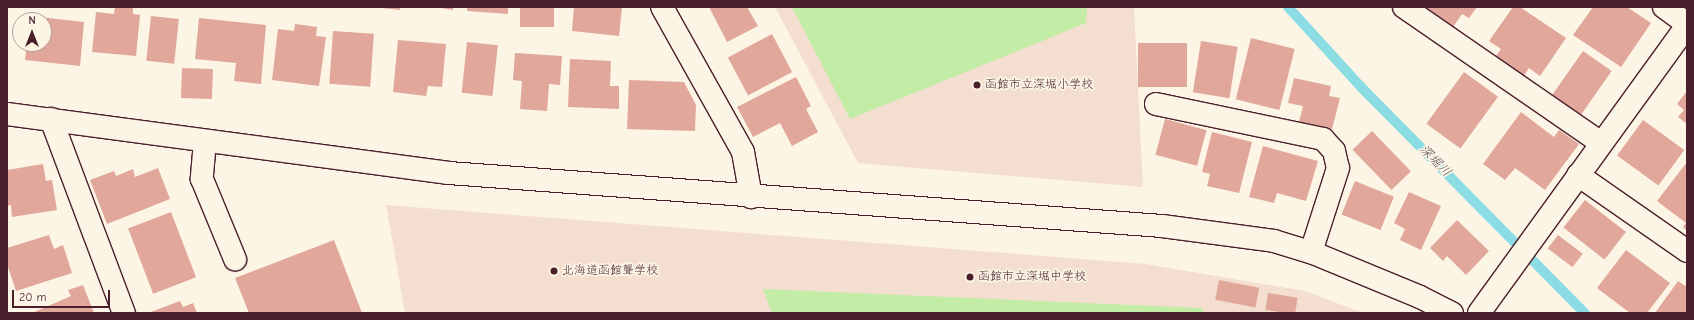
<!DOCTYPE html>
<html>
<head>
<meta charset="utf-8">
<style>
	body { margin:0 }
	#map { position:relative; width:1694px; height:320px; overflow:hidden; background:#fcf5e5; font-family:"Comic Neue","Klee One",sans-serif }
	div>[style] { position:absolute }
	.built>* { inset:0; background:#f4decf }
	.green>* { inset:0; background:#c3eca7 }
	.stream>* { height:10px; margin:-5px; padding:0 5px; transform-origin:5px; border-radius:5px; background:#8cdde3 }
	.building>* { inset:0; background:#e1a79b; transform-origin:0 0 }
	.roads { filter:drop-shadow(1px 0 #4a1f2b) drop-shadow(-1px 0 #4a1f2b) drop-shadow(0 1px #4a1f2b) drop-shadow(0 -1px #4a1f2b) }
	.minor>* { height:22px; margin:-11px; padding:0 11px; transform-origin:11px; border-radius:11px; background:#fcf5e5 }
	.dots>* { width:11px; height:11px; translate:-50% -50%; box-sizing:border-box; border:2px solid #fcf5e5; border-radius:50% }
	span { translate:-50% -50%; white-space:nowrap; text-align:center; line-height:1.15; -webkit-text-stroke:3.5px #fcf5e5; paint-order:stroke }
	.poi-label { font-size:12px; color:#4a1f2b }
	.left { translate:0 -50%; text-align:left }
	.water-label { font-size:13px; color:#5a4e59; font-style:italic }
	.frame { position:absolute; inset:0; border:8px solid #4a1f2b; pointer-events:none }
	.north { position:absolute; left:12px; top:12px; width:40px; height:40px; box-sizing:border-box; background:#fcf5e5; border:1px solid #b59f9b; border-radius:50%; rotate:0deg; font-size:11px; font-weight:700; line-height:16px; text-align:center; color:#4a1f2b }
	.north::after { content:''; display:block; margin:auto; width:14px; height:18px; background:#4a1f2b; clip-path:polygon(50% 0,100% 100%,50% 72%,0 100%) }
	.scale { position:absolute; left:12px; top:290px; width:98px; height:18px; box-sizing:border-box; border:2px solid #4a1f2b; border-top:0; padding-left:5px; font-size:12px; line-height:14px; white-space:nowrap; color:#4a1f2b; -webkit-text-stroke:3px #fcf5e5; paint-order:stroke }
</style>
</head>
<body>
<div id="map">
	<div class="built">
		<div style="clip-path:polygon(775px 7px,1134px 7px,1143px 187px,858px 163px)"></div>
		<div style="clip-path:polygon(386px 205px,1146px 264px,1305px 291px,1363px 313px,405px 313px)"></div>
	</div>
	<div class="green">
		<div style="clip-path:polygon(792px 7px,1087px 7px,1086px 23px,850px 119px)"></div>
		<div style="clip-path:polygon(763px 289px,1201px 308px,1205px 313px,772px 313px)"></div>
	</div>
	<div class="stream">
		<div style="left:1288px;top:7px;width:108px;rotate:47.6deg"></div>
		<div style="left:1361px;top:87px;width:318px;rotate:45.3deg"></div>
	</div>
	<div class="building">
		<div style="clip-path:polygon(115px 7px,133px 7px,133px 14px,140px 15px,136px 56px,92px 52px,96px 12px,114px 14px)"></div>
		<div style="clip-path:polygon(372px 7px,400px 7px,400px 10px)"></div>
		<div style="clip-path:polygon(435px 7px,453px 7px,453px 10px)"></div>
		<div style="clip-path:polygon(467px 7px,508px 7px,508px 14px,467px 11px)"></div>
		<div style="left:520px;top:7px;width:34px;height:20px"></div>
		<div style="clip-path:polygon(574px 7px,622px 7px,619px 36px,572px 31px)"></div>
		<div style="clip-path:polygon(709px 7px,747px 7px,758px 26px,727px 42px)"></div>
		<div style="clip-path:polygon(1424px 7px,1477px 7px,1469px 18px,1462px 14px,1453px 27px)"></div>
		<div style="clip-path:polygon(1513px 7px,1520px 7px,1566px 38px,1540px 76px,1529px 68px,1523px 77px,1495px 57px,1501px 49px,1489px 41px)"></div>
		<div style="clip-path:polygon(1593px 7px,1627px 7px,1651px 23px,1621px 67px,1573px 35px)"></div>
		<div style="clip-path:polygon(30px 16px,84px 22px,80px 66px,25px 60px,27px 44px,44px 44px,44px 20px,29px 20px)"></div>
		<div style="left:151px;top:16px;width:28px;height:45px;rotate:6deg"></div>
		<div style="clip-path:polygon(199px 18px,266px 25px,261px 84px,234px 81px,236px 63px,195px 59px)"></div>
		<div style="clip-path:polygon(295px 24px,317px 27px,316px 36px,326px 37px,319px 86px,272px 80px,278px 29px,294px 31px)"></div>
		<div style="left:333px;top:31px;width:41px;height:53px;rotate:4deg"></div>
		<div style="left:772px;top:34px;width:43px;height:50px;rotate:62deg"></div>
		<div style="left:1251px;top:38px;width:45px;height:63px;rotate:14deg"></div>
		<div style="clip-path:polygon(398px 40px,446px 44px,442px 87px,428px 86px,426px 96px,393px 92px)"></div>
		<div style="left:1201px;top:41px;width:37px;height:52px;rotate:9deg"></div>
		<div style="left:467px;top:42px;width:31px;height:51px;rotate:6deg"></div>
		<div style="left:1138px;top:43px;width:49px;height:44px"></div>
		<div style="left:1583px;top:51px;width:35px;height:54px;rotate:35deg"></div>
		<div style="clip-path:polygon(515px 53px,562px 56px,560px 85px,549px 84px,547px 111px,520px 109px,522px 81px,513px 80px)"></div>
		<div style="clip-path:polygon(570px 59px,611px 61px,610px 86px,619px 86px,619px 109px,568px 107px)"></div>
		<div style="left:182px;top:68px;width:31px;height:30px;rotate:2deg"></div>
		<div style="left:1464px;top:72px;width:42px;height:64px;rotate:36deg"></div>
		<div style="clip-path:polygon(796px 77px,811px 106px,806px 109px,818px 132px,792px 146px,780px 123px,753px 137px,737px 107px)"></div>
		<div style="clip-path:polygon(1294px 78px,1331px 86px,1329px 96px,1340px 98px,1332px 129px,1299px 122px,1303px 106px,1288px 103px)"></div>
		<div style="clip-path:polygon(629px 80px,684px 82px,696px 105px,695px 131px,627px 129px)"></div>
		<div style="clip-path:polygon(1687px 91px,1687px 124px,1678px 117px,1684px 110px,1677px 104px)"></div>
		<div style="clip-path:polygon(1521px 112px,1554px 137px,1559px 130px,1579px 144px,1545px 190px,1515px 168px,1505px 180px,1483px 164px)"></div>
		<div style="left:1165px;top:119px;width:43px;height:37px;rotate:15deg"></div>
		<div style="left:1643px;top:120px;width:51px;height:44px;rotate:36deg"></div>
		<div style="left:1372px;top:131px;width:56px;height:27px;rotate:46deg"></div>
		<div style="clip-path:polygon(1212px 132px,1252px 142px,1239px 193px,1207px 186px,1210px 174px,1202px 172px)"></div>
		<div style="clip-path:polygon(1263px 146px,1318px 161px,1306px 201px,1277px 193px,1274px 203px,1249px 197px)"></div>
		<div style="clip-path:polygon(1687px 162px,1687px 231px,1683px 227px,1686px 223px,1657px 201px)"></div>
		<div style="clip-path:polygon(43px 164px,46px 181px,52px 180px,57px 210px,12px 217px,11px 205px,7px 206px,7px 170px)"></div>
		<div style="clip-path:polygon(158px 168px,170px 199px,107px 224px,90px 180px,114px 171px,116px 176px,133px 169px,135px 177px)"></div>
		<div style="left:1355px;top:181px;width:42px;height:36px;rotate:22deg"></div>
		<div style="clip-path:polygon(1409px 192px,1441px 206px,1421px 250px,1400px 240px,1405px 229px,1394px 223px)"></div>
		<div style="left:1585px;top:200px;width:52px;height:35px;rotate:38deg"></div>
		<div style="left:171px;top:212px;width:70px;height:46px;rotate:69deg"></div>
		<div style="clip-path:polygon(1457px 220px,1489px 251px,1466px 275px,1447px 256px,1443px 261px,1430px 248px)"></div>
		<div style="clip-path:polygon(49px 235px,54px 249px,63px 245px,72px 273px,16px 291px,7px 264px,7px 248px)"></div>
		<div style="left:1558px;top:235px;width:31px;height:17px;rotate:37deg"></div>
		<div style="clip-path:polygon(334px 240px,362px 313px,249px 313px,235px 278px)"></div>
		<div style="clip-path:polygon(1626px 250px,1670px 283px,1647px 313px,1630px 313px,1597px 288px)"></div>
		<div style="left:1219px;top:280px;width:41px;height:20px;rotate:11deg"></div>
		<div style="clip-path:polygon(1678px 281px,1687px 287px,1687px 313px,1655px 313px)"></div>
		<div style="clip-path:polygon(83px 285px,94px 313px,32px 313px,71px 296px,68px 290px)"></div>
		<div style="left:1268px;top:293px;width:30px;height:17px;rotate:9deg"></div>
		<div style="clip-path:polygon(180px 301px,183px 307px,193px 303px,197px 313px,148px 313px)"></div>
	</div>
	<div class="roads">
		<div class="minor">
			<div style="left:662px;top:7px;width:166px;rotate:60.8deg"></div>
			<div style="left:743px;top:152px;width:46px;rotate:79.9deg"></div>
			<div style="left:1404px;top:7px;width:239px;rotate:34.6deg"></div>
			<div style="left:1664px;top:7px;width:29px;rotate:36deg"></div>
			<div style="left:1156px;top:104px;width:171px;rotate:11.8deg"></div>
			<div style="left:1323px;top:139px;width:16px;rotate:47deg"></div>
			<div style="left:1334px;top:151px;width:17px;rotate:77deg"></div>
			<div style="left:1338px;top:168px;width:88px;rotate:107.8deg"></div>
			<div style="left:7px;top:114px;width:446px;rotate:7.6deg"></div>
			<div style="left:449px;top:173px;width:715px;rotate:4.25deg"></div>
			<div style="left:1162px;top:226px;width:113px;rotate:7.6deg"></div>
			<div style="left:1274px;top:241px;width:39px;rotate:17deg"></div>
			<div style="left:1311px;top:252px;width:118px;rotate:22.4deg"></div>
			<div style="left:1420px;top:297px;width:36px;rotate:27deg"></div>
			<div style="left:51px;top:119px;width:207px;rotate:69.4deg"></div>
			<div style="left:205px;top:141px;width:38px;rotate:95deg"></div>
			<div style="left:202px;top:179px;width:87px;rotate:67.6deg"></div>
			<div style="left:1578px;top:175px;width:133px;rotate:34.9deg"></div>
			<div style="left:1479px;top:313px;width:354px;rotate:-54.1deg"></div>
		</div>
	</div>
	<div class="dots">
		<div style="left:977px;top:85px;background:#4a1f2b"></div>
		<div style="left:554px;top:271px;background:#4a1f2b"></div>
		<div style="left:970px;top:277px;background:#4a1f2b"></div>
	</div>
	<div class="poi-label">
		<span class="left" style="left:985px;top:85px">函館市立深堀小学校</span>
		<span class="left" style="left:562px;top:271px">北海道函館聾学校</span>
		<span class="left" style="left:978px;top:277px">函館市立深堀中学校</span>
	</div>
	<div class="water-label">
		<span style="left:1435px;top:161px;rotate:45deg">深堀川</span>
	</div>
	<div class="frame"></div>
	<div class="north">N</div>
	<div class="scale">20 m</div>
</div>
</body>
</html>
